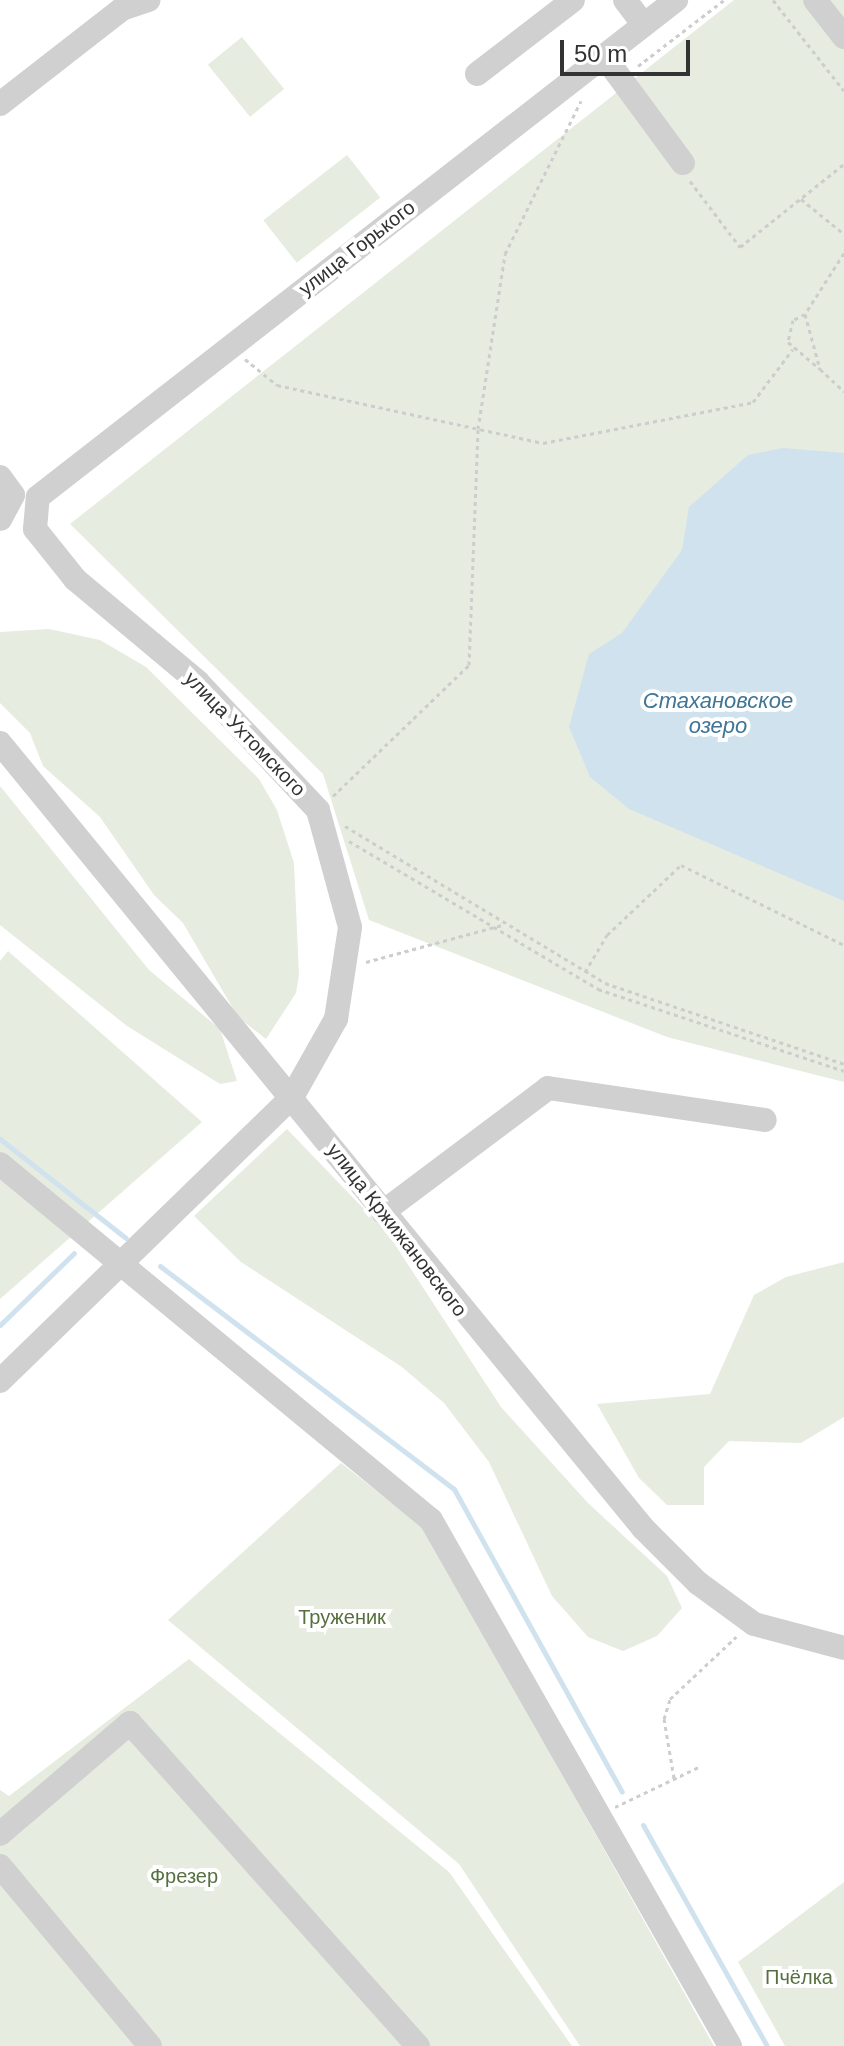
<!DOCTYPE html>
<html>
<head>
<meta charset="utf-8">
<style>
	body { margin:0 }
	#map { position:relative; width:844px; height:2046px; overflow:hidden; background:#fff; font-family:Arial,sans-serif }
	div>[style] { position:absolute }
	.green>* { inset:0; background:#e6ecdf; transform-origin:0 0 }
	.water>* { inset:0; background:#cfe2ee }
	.stream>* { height:5px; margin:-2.5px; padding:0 2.5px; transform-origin:2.5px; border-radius:2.5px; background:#cfe2ee }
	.path>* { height:3px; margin-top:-1.5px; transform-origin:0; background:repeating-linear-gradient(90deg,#cdcdcd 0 4px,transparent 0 8px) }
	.minor>* { height:24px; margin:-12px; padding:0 12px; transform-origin:12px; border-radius:12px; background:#d0d0d0 }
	span { translate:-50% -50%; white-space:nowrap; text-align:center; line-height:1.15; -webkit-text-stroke:8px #fff; paint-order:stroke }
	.street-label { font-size:20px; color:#333 }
	.park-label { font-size:20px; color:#56703f }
	.water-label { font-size:22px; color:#3f7597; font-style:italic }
	.scale { position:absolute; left:560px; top:40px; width:130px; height:36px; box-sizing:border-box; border:4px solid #333; border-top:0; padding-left:10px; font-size:24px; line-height:28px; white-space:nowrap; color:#333; -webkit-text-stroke:6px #fff; paint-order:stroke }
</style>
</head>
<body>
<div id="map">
	<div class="green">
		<div style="clip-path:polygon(734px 0,844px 0,844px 1082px,667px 1037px,369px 920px,323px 774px,70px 524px)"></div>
		<div style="left:242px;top:37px;width:67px;height:44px;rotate:51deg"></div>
		<div style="left:347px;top:155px;width:54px;height:106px;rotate:52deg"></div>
		<div style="clip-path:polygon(49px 629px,100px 640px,146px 667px,259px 779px,277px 810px,294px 863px,299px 975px,296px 993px,266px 1039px,238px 1017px,183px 923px,154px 895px,100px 817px,43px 766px,30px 733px,0 703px,0 632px)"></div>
		<div style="clip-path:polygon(0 786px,149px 970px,220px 1029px,237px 1081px,220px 1084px,127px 1026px,0 925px)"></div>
		<div style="clip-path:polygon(8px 951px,202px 1122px,0 1299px,0 961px)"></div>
		<div style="clip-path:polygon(287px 1129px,388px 1234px,501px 1407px,588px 1503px,667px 1576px,682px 1608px,657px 1636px,623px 1651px,588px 1637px,552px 1596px,489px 1462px,444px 1403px,402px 1367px,241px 1262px,194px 1216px)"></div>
		<div style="clip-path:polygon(844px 1262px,844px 1417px,801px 1443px,729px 1441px,704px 1467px,704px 1505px,667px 1505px,639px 1478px,597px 1404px,710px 1394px,754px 1295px,786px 1277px)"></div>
		<div style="clip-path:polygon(341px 1463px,424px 1528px,714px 2046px,580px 2046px,459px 1864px,168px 1620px)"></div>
		<div style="clip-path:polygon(189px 1659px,449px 1872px,572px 2046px,0 2046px,0 1790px,9px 1796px)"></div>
		<div style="clip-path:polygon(844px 1882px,844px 2046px,785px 2046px,738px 1962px)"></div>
	</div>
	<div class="water">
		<div style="clip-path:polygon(783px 448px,844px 453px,844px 901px,629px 809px,590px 777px,569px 727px,589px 654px,622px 633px,682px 550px,689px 507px,748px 455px)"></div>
	</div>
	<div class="stream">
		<div style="left:0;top:1139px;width:160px;rotate:38.2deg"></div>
		<div style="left:160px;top:1266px;width:369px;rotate:37.2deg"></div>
		<div style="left:454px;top:1489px;width:346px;rotate:61deg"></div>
		<div style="left:0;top:1325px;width:103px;rotate:-44.2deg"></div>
		<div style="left:643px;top:1825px;width:253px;rotate:60.7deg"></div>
	</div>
	<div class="path">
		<div style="left:773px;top:0;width:115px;rotate:52deg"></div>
		<div style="left:638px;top:66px;width:108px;rotate:-37.5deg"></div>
		<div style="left:690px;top:181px;width:83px;rotate:52.9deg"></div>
		<div style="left:740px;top:247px;width:133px;rotate:-38.6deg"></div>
		<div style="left:801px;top:199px;width:55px;rotate:39.1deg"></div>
		<div style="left:844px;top:253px;width:72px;rotate:122.6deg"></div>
		<div style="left:805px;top:314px;width:57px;rotate:74.7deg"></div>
		<div style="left:820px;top:369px;width:33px;rotate:43deg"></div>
		<div style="left:805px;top:314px;width:13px;rotate:153deg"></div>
		<div style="left:793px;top:320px;width:23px;rotate:103deg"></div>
		<div style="left:788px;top:342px;width:42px;rotate:40.2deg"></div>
		<div style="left:245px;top:359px;width:41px;rotate:39.1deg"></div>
		<div style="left:277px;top:385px;width:272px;rotate:12.3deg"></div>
		<div style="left:543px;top:443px;width:214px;rotate:-11deg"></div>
		<div style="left:753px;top:402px;width:66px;rotate:-53deg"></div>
		<div style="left:333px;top:796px;width:189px;rotate:-43.9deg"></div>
		<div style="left:469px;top:665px;width:236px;rotate:-87.8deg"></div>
		<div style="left:478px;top:429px;width:177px;rotate:-81.2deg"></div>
		<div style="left:505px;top:254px;width:171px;rotate:-63.6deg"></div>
		<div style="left:345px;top:826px;width:304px;rotate:31.1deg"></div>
		<div style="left:605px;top:983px;width:252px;rotate:18.7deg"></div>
		<div style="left:349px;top:841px;width:290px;rotate:30.7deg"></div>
		<div style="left:598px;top:989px;width:259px;rotate:18.4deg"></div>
		<div style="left:366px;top:962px;width:141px;rotate:-15.2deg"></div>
		<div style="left:585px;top:972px;width:43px;rotate:-59.3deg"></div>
		<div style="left:607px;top:935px;width:102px;rotate:-43.4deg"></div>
		<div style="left:681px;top:865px;width:182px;rotate:26.1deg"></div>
		<div style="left:674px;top:1778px;width:60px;rotate:-99.6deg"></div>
		<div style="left:664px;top:1719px;width:21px;rotate:-73deg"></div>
		<div style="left:670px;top:1699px;width:91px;rotate:-43.2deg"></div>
		<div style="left:615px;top:1807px;width:93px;rotate:-25.5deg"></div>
	</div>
	<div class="minor">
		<div style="left:625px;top:0;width:31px;rotate:53deg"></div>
		<div style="left:815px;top:0;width:47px;rotate:51.9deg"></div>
		<div style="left:604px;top:56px;width:133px;rotate:53.6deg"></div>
		<div style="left:477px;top:74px;width:121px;rotate:-37.6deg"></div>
		<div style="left:0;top:104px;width:155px;rotate:-37.9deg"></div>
		<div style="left:122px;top:9px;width:28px;rotate:-19deg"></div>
		<div style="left:0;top:477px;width:22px;rotate:54deg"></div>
		<div style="left:13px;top:495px;width:27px;rotate:118deg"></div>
		<div style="left:0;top:743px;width:1015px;rotate:50.68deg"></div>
		<div style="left:643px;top:1528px;width:78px;rotate:45deg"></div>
		<div style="left:698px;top:1583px;width:69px;rotate:36.2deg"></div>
		<div style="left:754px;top:1624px;width:93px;rotate:14.9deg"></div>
		<div style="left:0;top:1164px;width:559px;rotate:39.56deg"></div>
		<div style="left:431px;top:1520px;width:605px;rotate:60.38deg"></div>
		<div style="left:383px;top:1212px;width:206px;rotate:-36.9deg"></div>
		<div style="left:548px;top:1088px;width:219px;rotate:8.4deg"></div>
		<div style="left:0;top:1381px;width:407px;rotate:-44.2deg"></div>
		<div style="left:292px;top:1097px;width:90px;rotate:-60.6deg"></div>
		<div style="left:336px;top:1019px;width:93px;rotate:-81.3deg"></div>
		<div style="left:350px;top:927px;width:121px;rotate:-105.3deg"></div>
		<div style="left:318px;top:810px;width:175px;rotate:-133.2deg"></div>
		<div style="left:198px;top:682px;width:160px;rotate:-140.1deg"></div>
		<div style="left:75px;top:579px;width:64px;rotate:-128.7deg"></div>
		<div style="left:35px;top:529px;width:32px;rotate:-85deg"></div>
		<div style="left:38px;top:497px;width:809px;rotate:-37.92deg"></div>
		<div style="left:0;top:1834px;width:171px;rotate:-40.5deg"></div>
		<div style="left:130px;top:1723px;width:433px;rotate:48.3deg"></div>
		<div style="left:0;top:1866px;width:234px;rotate:50.2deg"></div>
	</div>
	<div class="street-label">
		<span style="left:357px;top:248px;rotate:-38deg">улица Горького</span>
		<span style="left:245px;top:734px;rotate:46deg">улица Ухтомского</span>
		<span style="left:397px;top:1230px;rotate:52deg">улица Кржижановского</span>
	</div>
	<div class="park-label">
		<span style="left:342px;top:1617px">Труженик</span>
		<span style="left:184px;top:1876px">Фрезер</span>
		<span style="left:799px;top:1977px">Пчёлка</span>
	</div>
	<div class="water-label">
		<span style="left:718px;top:713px">Стахановское<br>озеро</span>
	</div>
	<div class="scale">50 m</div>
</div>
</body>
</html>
